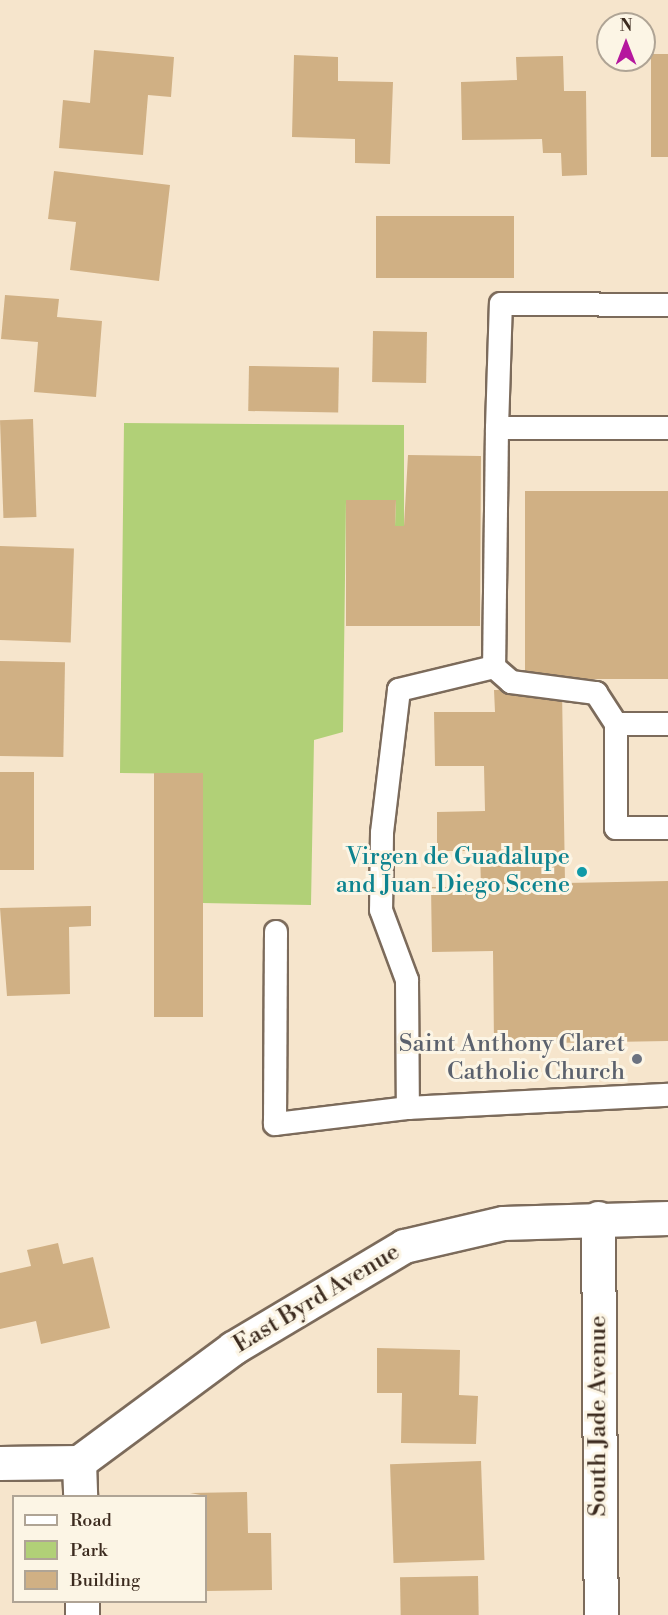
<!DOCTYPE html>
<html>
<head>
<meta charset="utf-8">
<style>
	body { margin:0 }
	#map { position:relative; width:668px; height:1615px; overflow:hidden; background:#f6e5cc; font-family:"Libre Bodoni",serif }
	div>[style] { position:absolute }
	.green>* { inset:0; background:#b1d077 }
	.building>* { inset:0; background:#d0b084; transform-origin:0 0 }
	.roads { filter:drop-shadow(2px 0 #7c6b5b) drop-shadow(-2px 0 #7c6b5b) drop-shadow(0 2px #7c6b5b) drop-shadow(0 -2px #7c6b5b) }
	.lane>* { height:22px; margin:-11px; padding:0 11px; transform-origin:11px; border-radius:11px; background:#fff }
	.street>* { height:33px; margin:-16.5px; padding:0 16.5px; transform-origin:16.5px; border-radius:16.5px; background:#fff }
	.dots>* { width:16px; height:16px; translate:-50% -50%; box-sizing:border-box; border:3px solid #fcf5e5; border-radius:50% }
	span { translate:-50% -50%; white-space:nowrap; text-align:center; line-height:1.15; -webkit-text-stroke:6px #fcf5e5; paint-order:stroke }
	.culture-label { font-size:24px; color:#0d838f }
	.right { translate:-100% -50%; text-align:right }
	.worship-label { font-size:24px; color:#5b616d }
	.street-label { font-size:24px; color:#3b2a1e }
	.legend { position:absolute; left:12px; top:1495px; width:195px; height:108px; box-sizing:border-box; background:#fcf5e5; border:2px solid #afa495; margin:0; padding:8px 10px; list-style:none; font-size:18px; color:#3b2a1e }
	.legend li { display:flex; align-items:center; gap:12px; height:30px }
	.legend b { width:30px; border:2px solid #afa495 }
	.north { position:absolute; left:596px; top:12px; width:60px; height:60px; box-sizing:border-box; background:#fcf5e5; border:2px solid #afa495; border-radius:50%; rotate:0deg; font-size:16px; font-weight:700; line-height:24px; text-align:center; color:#3b2a1e }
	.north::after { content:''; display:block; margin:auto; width:21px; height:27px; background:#b5179e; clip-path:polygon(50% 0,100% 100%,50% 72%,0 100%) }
</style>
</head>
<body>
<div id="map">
	<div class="green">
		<div style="clip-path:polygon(124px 423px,404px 425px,404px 526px,395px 526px,396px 501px,346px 501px,343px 732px,314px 740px,311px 905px,202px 903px,203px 774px,120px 773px)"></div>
	</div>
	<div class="building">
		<div style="clip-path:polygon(94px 50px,174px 57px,171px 97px,148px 95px,143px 155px,59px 148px,63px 100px,90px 103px)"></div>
		<div style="left:651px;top:54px;width:17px;height:103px"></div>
		<div style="clip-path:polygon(294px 55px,338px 57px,338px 81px,393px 82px,390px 164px,355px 163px,355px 139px,292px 137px)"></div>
		<div style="clip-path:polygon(563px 56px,564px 91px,586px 91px,587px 175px,562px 176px,561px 153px,543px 153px,542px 139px,462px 140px,461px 82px,517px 80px,516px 57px)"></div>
		<div style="clip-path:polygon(54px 171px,170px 185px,159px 281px,70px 270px,76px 222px,48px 219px)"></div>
		<div style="left:376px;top:216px;width:138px;height:62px"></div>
		<div style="clip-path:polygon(5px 295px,59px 299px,57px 317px,102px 321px,96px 397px,34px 392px,38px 342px,1px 339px)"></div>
		<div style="left:373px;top:331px;width:54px;height:51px;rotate:1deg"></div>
		<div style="left:249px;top:366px;width:90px;height:45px;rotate:1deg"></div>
		<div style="left:33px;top:419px;width:98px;height:33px;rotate:88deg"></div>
		<div style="clip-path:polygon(408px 455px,481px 456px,480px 626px,346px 626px,346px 500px,396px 500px,395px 526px,404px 526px)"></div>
		<div style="left:525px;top:491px;width:143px;height:188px"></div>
		<div style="left:0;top:546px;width:74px;height:94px;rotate:2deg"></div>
		<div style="left:0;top:661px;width:65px;height:95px;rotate:1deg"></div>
		<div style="clip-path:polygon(562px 689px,565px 883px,668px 881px,668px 1041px,494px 1044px,493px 951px,432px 952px,431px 887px,481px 887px,480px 851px,437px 851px,437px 812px,485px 811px,484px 766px,435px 766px,434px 712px,495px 712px,494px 690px)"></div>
		<div style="left:0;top:772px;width:34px;height:98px"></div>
		<div style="left:154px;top:773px;width:49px;height:244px"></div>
		<div style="clip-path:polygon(91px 906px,91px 926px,69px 927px,70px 994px,7px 996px,0 908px)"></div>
		<div style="clip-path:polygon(58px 1243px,63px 1264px,93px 1257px,110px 1328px,41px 1344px,36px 1321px,0 1329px,0 1273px,31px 1266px,27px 1250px)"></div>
		<div style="clip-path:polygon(377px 1348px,460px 1350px,459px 1395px,478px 1396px,476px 1444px,401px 1443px,402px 1393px,377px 1393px)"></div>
		<div style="left:481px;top:1461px;width:99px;height:91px;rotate:88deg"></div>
		<div style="clip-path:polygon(247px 1492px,248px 1533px,271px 1533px,272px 1590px,206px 1591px,206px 1496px,190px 1493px)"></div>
		<div style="left:478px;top:1576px;width:39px;height:78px;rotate:89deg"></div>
	</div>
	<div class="roads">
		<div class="lane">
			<div style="left:497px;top:428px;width:124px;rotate:-88.2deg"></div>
			<div style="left:501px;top:304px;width:167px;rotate:0.3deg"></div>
			<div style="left:668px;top:428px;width:171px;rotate:180deg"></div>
			<div style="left:497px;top:428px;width:239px;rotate:90.7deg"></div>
			<div style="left:494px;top:667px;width:98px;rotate:166.4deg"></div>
			<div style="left:399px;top:690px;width:144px;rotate:96.8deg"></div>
			<div style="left:382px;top:833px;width:77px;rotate:90.7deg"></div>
			<div style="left:381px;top:910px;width:75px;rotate:69.6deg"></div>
			<div style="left:407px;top:980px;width:128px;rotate:89.6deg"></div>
			<div style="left:408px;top:1108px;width:260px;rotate:-2.9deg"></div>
			<div style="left:494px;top:667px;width:23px;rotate:41deg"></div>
			<div style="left:511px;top:682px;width:86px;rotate:7.4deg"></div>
			<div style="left:596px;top:693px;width:37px;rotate:57deg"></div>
			<div style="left:668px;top:724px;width:52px;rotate:180deg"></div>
			<div style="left:616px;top:724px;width:104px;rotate:90deg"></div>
			<div style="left:616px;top:828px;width:52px"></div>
			<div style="left:276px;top:932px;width:192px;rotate:90.3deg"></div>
			<div style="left:275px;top:1124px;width:134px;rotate:-6.9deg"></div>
		</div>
		<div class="street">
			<div style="left:598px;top:1218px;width:397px;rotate:89.6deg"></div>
			<div style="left:79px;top:1462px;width:34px;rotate:88deg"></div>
			<div style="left:0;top:1463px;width:79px;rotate:-0.7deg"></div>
			<div style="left:79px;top:1462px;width:192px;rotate:-36.5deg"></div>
			<div style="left:233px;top:1348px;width:199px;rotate:-30.8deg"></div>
			<div style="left:404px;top:1246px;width:102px;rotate:-13.1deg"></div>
			<div style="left:503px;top:1223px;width:165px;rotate:-1.7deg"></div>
			<div style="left:82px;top:1602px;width:13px;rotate:90deg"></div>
		</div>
	</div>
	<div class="dots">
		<div style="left:582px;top:872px;background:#0f9aa8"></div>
		<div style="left:637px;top:1059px;background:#6b7280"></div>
	</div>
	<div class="culture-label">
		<span class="right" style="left:570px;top:872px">Virgen de Guadalupe<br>and Juan Diego Scene</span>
	</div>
	<div class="worship-label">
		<span class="right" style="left:625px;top:1059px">Saint Anthony Claret<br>Catholic Church</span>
	</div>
	<div class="street-label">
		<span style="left:317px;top:1299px;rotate:-31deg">East Byrd Avenue</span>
		<span style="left:599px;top:1416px;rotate:-90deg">South Jade Avenue</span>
	</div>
	<ul class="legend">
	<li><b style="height:8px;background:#fff"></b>Road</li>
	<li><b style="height:16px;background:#b1d077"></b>Park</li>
	<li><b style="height:16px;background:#d0b084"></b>Building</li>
	</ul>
	<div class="north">N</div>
</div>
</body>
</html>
